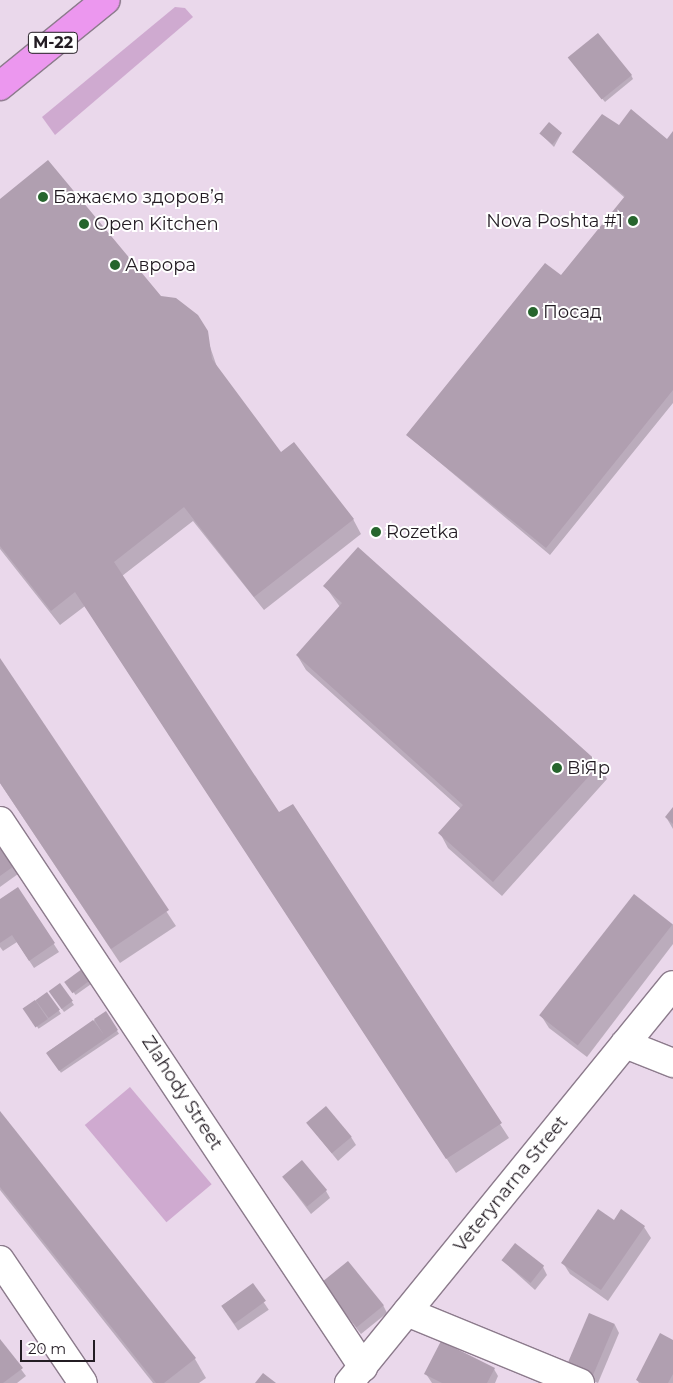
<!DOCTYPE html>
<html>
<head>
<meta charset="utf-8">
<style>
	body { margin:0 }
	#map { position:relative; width:673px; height:1383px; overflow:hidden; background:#ead8eb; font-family:Montserrat,sans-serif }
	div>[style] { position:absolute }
	.green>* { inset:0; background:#cfaad0; transform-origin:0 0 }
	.shadow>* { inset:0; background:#0003; transform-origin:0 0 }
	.building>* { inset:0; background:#b09fb0; transform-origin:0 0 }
	.roads { filter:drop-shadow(1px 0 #8c7b8c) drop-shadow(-1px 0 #8c7b8c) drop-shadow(0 1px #8c7b8c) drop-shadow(0 -1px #8c7b8c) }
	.minor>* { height:28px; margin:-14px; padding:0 14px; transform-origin:14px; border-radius:14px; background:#fff }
	.highway>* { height:28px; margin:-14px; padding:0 14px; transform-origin:14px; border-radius:14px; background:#ec97ef }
	.dots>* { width:14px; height:14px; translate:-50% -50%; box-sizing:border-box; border:2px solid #fff; border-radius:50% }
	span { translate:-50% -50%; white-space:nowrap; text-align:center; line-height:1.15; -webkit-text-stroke:4px #fff; paint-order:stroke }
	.shield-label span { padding:1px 4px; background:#fff; border:1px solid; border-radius:4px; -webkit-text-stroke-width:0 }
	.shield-label { font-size:16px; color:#231c23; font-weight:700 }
	.poi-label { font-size:18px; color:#231c23 }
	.left { translate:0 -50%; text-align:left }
	.right { translate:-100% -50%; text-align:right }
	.street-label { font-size:18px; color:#231c23 }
	.scale { position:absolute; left:20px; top:1340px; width:75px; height:22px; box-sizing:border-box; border:2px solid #231c23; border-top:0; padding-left:6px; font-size:15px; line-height:18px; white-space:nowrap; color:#231c23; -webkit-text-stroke:4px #fff; paint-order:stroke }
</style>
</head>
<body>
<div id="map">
	<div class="green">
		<div style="clip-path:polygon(175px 7px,185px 8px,193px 17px,55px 135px,42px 117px)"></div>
		<div style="left:130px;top:1087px;width:127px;height:59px;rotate:50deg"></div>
	</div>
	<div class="shadow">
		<div style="clip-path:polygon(571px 61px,631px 75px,633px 79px,605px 102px)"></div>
		<div style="clip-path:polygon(619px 126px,667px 141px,673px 133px,673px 403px,550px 555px,407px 435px,561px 277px,625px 198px,573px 152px)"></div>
		<div style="clip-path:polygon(561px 134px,554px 147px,543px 136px)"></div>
		<div style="clip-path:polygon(0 201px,202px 323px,218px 370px,280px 454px,353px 519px,361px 534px,264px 610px,193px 521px,122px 576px,279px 814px,293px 806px,509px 1138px,456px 1173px,85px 606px,60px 625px,0 549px)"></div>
		<div style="clip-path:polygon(325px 586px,599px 764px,607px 779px,502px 896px,448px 848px,440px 833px,461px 809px,306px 670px,297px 655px,340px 607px)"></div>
		<div style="clip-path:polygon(0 660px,176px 926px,120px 963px,0 783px)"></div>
		<div style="clip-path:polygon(673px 808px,673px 829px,666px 817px)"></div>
		<div style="clip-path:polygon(0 848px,18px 874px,0 887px)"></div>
		<div style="clip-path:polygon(18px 889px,59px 952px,34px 968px,17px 942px,3px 951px,0 947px,0 901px)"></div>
		<div style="clip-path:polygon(673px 924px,673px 944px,587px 1057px,549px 1028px,542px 1017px)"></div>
		<div style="left:82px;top:971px;width:16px;height:19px;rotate:55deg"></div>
		<div style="clip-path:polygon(60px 985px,74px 1005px,64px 1012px,52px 995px)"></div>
		<div style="left:47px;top:993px;width:25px;height:27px;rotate:56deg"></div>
		<div style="left:105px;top:1013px;width:25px;height:70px;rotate:56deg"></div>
		<div style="clip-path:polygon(0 1114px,195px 1359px,206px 1378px,199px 1383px,153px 1383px,0 1190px)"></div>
		<div style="clip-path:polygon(308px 1124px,351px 1137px,356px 1145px,338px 1161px)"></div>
		<div style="clip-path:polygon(283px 1177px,326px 1191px,330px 1198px,311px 1214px)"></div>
		<div style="clip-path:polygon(614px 1222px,644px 1227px,651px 1238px,608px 1301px,570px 1274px,563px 1263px)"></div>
		<div style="clip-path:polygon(503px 1261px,543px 1267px,547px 1275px,535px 1290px)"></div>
		<div style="left:252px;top:1285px;width:30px;height:37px;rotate:56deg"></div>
		<div style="clip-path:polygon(327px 1291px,383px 1305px,387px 1313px,361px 1334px)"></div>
		<div style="clip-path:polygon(590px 1315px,615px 1325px,619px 1333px,598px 1383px,573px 1373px)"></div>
		<div style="clip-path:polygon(0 1341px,26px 1376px,17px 1383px,0 1383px)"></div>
		<div style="clip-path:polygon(673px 1342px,673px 1383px,639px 1383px,637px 1380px)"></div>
		<div style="clip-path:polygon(494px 1369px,498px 1376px,495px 1383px,432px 1383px,426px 1374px)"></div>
	</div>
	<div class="building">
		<div style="left:598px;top:33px;width:54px;height:39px;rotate:51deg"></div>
		<div style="clip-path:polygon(631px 109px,667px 139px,673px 131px,673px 390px,546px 548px,406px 435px,545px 263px,561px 275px,625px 196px,572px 152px,602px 114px,619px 125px)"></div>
		<div style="left:549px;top:122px;width:17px;height:15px;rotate:40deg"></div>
		<div style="clip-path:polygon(48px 160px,161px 296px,176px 298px,198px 315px,208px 331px,212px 359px,281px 452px,294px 442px,354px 519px,254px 597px,184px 507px,114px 562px,279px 812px,293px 804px,502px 1123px,446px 1159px,75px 592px,51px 611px,0 546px,0 199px)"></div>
		<div style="clip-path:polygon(358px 547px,600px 764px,493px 882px,438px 833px,463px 805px,296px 655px,342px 603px,323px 586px)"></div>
		<div style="clip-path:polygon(0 658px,169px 910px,111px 949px,0 783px)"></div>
		<div style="clip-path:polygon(673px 807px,673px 824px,665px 817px)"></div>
		<div style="clip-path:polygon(0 846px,14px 866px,0 876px)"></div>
		<div style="clip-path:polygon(18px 887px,55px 943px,29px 961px,12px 935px,0 943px,0 899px)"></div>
		<div style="left:634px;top:894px;width:49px;height:154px;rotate:38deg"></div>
		<div style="left:82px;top:969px;width:14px;height:22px;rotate:54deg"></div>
		<div style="left:60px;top:983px;width:22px;height:14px;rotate:54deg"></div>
		<div style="left:47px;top:992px;width:22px;height:14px;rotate:54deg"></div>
		<div style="left:35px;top:1000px;width:23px;height:15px;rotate:56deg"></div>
		<div style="clip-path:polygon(106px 1011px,118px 1030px,59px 1071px,46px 1053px,93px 1020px,104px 1035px,94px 1019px)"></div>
		<div style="left:326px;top:1106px;width:40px;height:26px;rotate:50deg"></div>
		<div style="clip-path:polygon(0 1111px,196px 1358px,164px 1383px,156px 1383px,0 1187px)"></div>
		<div style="left:302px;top:1160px;width:39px;height:26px;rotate:50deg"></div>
		<div style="clip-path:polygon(598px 1209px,614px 1220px,621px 1209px,645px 1226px,601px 1290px,561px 1263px)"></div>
		<div style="left:515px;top:1243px;width:37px;height:22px;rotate:38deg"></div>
		<div style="left:348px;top:1261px;width:57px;height:35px;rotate:51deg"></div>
		<div style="left:253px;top:1283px;width:22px;height:39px;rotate:54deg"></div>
		<div style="left:589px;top:1313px;width:28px;height:56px;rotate:23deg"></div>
		<div style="clip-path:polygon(660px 1333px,673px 1340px,673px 1374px,668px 1383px,642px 1383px,636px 1380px)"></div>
		<div style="clip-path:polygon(0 1339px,23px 1368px,3px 1383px,0 1383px)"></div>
		<div style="clip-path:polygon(441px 1341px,495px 1368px,487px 1383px,442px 1383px,424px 1374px)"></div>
		<div style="clip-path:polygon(263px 1373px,276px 1383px,255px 1383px)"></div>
	</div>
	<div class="roads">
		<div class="minor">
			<div style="left:0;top:821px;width:656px;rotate:56.38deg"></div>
			<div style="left:625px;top:1044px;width:52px;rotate:21.6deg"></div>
			<div style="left:0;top:1260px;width:148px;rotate:56deg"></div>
			<div style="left:407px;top:1312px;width:187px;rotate:22.3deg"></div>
			<div style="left:349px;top:1383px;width:513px;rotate:-50.85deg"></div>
		</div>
		<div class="highway">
			<div style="left:0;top:86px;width:136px;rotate:-39.1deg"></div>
		</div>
	</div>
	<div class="dots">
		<div style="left:43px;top:197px;background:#26652d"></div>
		<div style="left:633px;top:221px;background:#26652d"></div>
		<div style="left:84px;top:224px;background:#26652d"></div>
		<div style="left:115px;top:265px;background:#26652d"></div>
		<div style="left:533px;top:312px;background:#26652d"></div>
		<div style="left:376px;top:532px;background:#26652d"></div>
		<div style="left:557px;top:768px;background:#26652d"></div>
	</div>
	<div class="shield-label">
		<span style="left:53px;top:43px">М-22</span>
	</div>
	<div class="poi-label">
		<span class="left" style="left:53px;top:197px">Бажаємо здоровʼя</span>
		<span class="right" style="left:623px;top:221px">Nova Poshta #1</span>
		<span class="left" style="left:94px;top:224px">Open Kitchen</span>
		<span class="left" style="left:125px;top:265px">Аврора</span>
		<span class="left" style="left:543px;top:312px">Посад</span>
		<span class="left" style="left:386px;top:532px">Rozetka</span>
		<span class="left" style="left:567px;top:768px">ВіЯр</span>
	</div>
	<div class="street-label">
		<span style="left:182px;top:1093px;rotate:57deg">Zlahody Street</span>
		<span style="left:511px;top:1184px;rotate:-51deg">Veterynarna Street</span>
	</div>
	<div class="scale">20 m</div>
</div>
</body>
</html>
